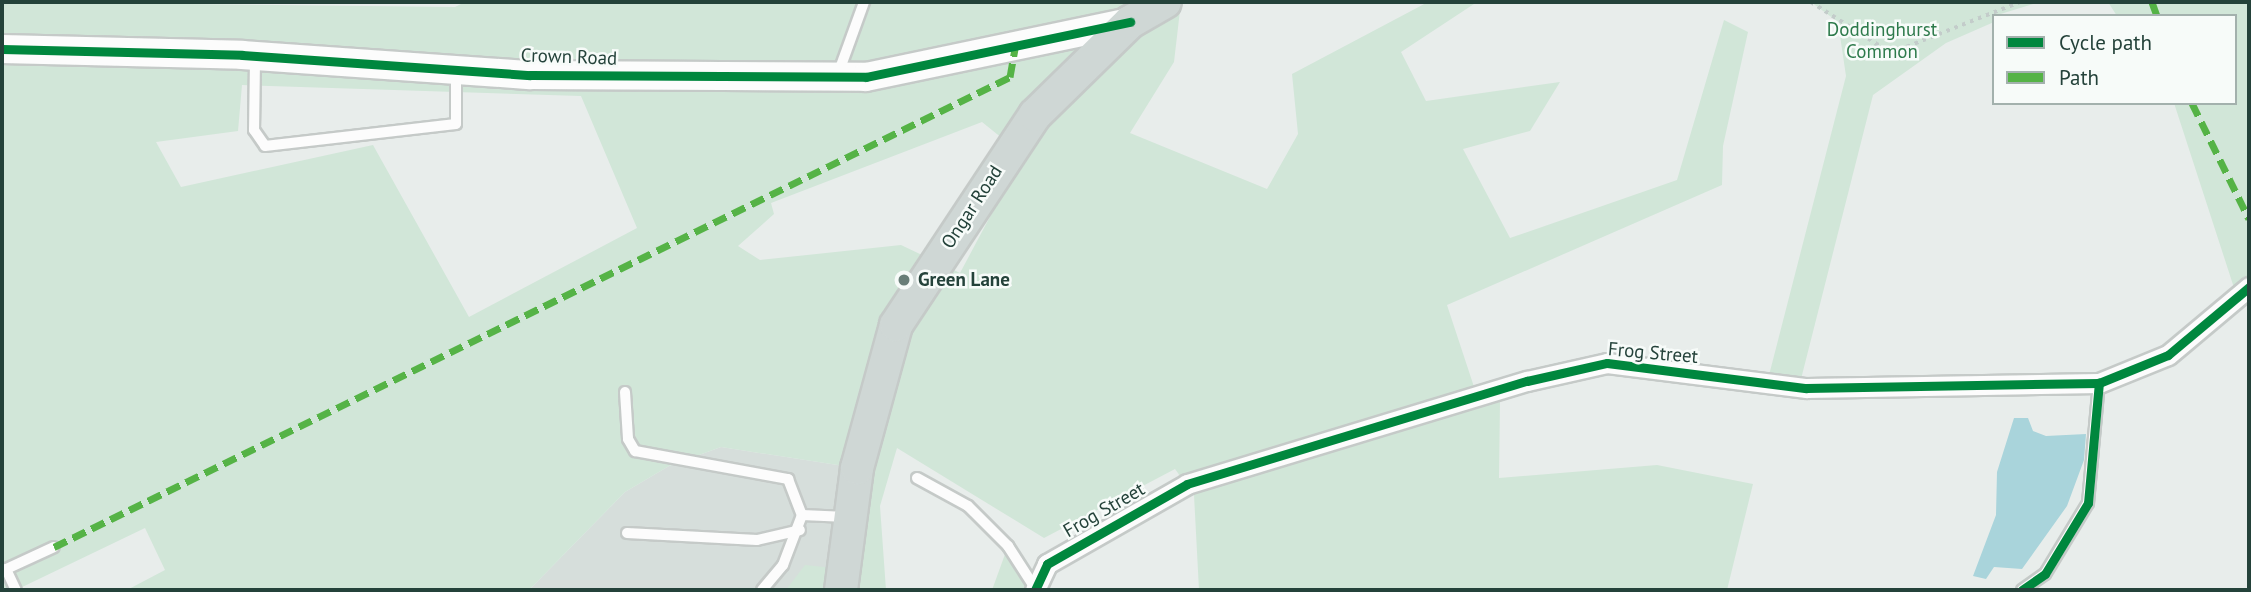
<!DOCTYPE html>
<html>
<head>
<meta charset="utf-8">
<style>
	body { margin:0 }
	#map { position:relative; width:2251px; height:592px; overflow:hidden; background:#e8edeb; font-family:"PT Sans",sans-serif }
	div>[style] { position:absolute }
	.built>* { inset:0; background:#d6dedb }
	.green>* { inset:0; background:#d1e6d8 }
	.water>* { inset:0; background:#a9d4db }
	.path>* { height:3.5px; margin-top:-1.75px; transform-origin:0; background:repeating-linear-gradient(90deg,#c3ccca 0 3.5px,transparent 0 8.5px) }
	.roads { filter:drop-shadow(2px 0 #c5cac8) drop-shadow(-2px 0 #c5cac8) drop-shadow(0 2px #c5cac8) drop-shadow(0 -2px #c5cac8) }
	.lane>* { height:10px; margin:-5px; padding:0 5px; transform-origin:5px; border-radius:5px; background:#fcfcfc }
	.street>* { height:19px; margin:-9.5px; padding:0 9.5px; transform-origin:9.5px; border-radius:9.5px; background:#fcfcfc }
	.secondary>* { height:28px; margin:-14px; padding:0 14px; transform-origin:14px; border-radius:14px; background:#fcfcfc }
	.primary>* { height:32px; margin:-16px; padding:0 16px; transform-origin:16px; border-radius:16px; background:#cfd7d5 }
	.quiet>* { height:7px; margin-top:-3.5px; transform-origin:0; background:repeating-linear-gradient(90deg,#55b346 0 14px,transparent 0 21px) }
	.cycleway>* { height:9px; margin:-4.5px; padding:0 4.5px; transform-origin:4.5px; border-radius:4.5px; background:#00873e }
	.dots>* { width:19px; height:19px; translate:-50% -50%; box-sizing:border-box; border:4px solid #f7fbf9; border-radius:50% }
	span { translate:-50% -50%; white-space:nowrap; text-align:center; line-height:1.15; -webkit-text-stroke:5px #f7fbf9; paint-order:stroke }
	.park-label { font-size:19px; color:#2d7a4b }
	.street-label { font-size:19px; color:#24423a }
	.poi-label { font-size:19px; color:#24423a; font-weight:700 }
	.left { translate:0 -50%; text-align:left }
	.frame { position:absolute; inset:0; border:4px solid #24423a; pointer-events:none }
	.legend { position:absolute; left:1992px; top:14px; width:245px; height:91px; box-sizing:border-box; background:#f7fbf9; border:2px solid #a3b1ad; margin:0; padding:9px 12px; list-style:none; font-size:21px; color:#24423a }
	.legend li { display:flex; align-items:center; gap:14px; height:35px }
	.legend b { width:35px; border:2px solid #a3b1ad }
</style>
</head>
<body>
<div id="map">
	<div class="built">
		<div style="clip-path:polygon(721px 447px,857px 468px,842px 569px,786px 590px,529px 590px,625px 492px,669px 466px)"></div>
	</div>
	<div class="green">
		<div style="clip-path:polygon(evenodd,2px 2px,455px 7px,465px 2px,1181px 2px,1174px 62px,1130px 133px,1267px 189px,1298px 134px,1292px 74px,1428px 2px,1477px 2px,1401px 52px,1426px 101px,1560px 82px,1530px 131px,1463px 149px,1510px 238px,1677px 180px,1724px 20px,1748px 32px,1723px 146px,1722px 185px,1447px 305px,1480px 405px,1500px 402px,1499px 478px,1657px 465px,1753px 484px,1727px 590px,1199px 590px,1194px 495px,1175px 469px,1044px 538px,897px 448px,880px 506px,886px 590px,786px 590px,805px 565px,842px 569px,857px 468px,721px 447px,669px 466px,625px 492px,529px 590px,127px 590px,165px 570px,145px 528px,16px 590px,2px 590px,2px 2px,242px 85px,581px 96px,637px 228px,469px 317px,373px 145px,181px 187px,156px 142px,238px 131px,242px 85px,2px 2px,982px 122px,1023px 155px,960px 273px,901px 245px,760px 260px,738px 246px,774px 214px,771px 203px,982px 122px)"></div>
		<div style="clip-path:polygon(1811px 2px,2040px 2px,1994px 16px,1994px 22px,1946px 43px,1873px 95px,1799px 387px,1767px 383px,1846px 76px,1838px 22px)"></div>
		<div style="clip-path:polygon(2108px 2px,2249px 2px,2249px 289px,2237px 297px,2174px 103px,2235px 103px,2235px 16px,2117px 16px)"></div>
		<div style="clip-path:polygon(1008px 546px,1038px 590px,992px 590px)"></div>
	</div>
	<div class="water">
		<div style="clip-path:polygon(2014px 418px,2028px 418px,2033px 431px,2046px 436px,2086px 434px,2084px 460px,2067px 506px,2022px 569px,1994px 567px,1986px 579px,1973px 576px,1996px 515px,1997px 472px)"></div>
	</div>
	<div class="path">
		<div style="left:1811px;top:2px;width:95px;rotate:32.5deg"></div>
		<div style="left:1891px;top:53px;width:139px;rotate:-21.6deg"></div>
	</div>
	<div class="roads">
		<div class="lane">
			<div style="left:255px;top:60px;width:70px;rotate:90.8deg"></div>
			<div style="left:254px;top:130px;width:19px;rotate:55deg"></div>
			<div style="left:265px;top:146px;width:192px;rotate:-6.6deg"></div>
			<div style="left:456px;top:124px;width:50px;rotate:-90deg"></div>
			<div style="left:838px;top:74px;width:77px;rotate:-70.1deg"></div>
			<div style="left:625px;top:392px;width:47px;rotate:86.3deg"></div>
			<div style="left:628px;top:439px;width:14px;rotate:60deg"></div>
			<div style="left:635px;top:451px;width:156px;rotate:10.4deg"></div>
			<div style="left:788px;top:479px;width:39px;rotate:69deg"></div>
			<div style="left:917px;top:478px;width:58px;rotate:28.8deg"></div>
			<div style="left:968px;top:506px;width:57px;rotate:45deg"></div>
			<div style="left:1008px;top:546px;width:50px;rotate:57.3deg"></div>
			<div style="left:627px;top:533px;width:130px;rotate:3.1deg"></div>
			<div style="left:757px;top:540px;width:44px;rotate:-13.1deg"></div>
			<div style="left:6px;top:569px;width:23px;rotate:65deg"></div>
			<div style="left:2px;top:571px;width:57px;rotate:-24.8deg"></div>
			<div style="left:762px;top:590px;width:33px;rotate:-50deg"></div>
			<div style="left:783px;top:565px;width:53px;rotate:-69.2deg"></div>
			<div style="left:802px;top:515px;width:45px;rotate:2.5deg"></div>
			<div style="left:2022px;top:590px;width:28px;rotate:-35deg"></div>
			<div style="left:2045px;top:574px;width:83px;rotate:-58.8deg"></div>
			<div style="left:2088px;top:503px;width:121px;rotate:-84.8deg"></div>
		</div>
		<div class="street">
			<div style="left:1035px;top:590px;width:29px;rotate:-65deg"></div>
			<div style="left:1047px;top:564px;width:161px;rotate:-29.7deg"></div>
			<div style="left:1187px;top:484px;width:355px;rotate:-16.9deg"></div>
			<div style="left:1527px;top:381px;width:82px;rotate:-12.7deg"></div>
			<div style="left:1607px;top:363px;width:201px;rotate:7.2deg"></div>
			<div style="left:1806px;top:388px;width:293px;rotate:-1deg"></div>
			<div style="left:2099px;top:383px;width:74px;rotate:-22.1deg"></div>
			<div style="left:2168px;top:355px;width:106px;rotate:-40deg"></div>
		</div>
		<div class="secondary">
			<div style="left:2px;top:49px;width:240px;rotate:1.4deg"></div>
			<div style="left:242px;top:55px;width:289px;rotate:4deg"></div>
			<div style="left:530px;top:75px;width:336px;rotate:0.3deg"></div>
			<div style="left:866px;top:77px;width:270px;rotate:-11.8deg"></div>
		</div>
		<div class="primary">
			<div style="left:841px;top:590px;width:123px;rotate:-82.5deg"></div>
			<div style="left:857px;top:468px;width:148px;rotate:-74.7deg"></div>
			<div style="left:896px;top:325px;width:252px;rotate:-56.5deg"></div>
			<div style="left:1035px;top:115px;width:133px;rotate:-44.4deg"></div>
			<div style="left:1130px;top:22px;width:40px;rotate:-29.7deg"></div>
		</div>
	</div>
	<div class="quiet">
		<div style="left:2152px;top:2px;width:15px;rotate:70deg"></div>
		<div style="left:2192px;top:103px;width:129px;rotate:63.8deg"></div>
		<div style="left:54px;top:547px;width:1065px;rotate:-26.18deg"></div>
		<div style="left:1010px;top:77px;width:29px;rotate:-80deg"></div>
	</div>
	<div class="cycleway">
		<div style="left:2px;top:49px;width:240px;rotate:1.4deg"></div>
		<div style="left:242px;top:55px;width:289px;rotate:4deg"></div>
		<div style="left:530px;top:75px;width:336px;rotate:0.3deg"></div>
		<div style="left:866px;top:77px;width:270px;rotate:-11.8deg"></div>
		<div style="left:1035px;top:590px;width:29px;rotate:-65deg"></div>
		<div style="left:1047px;top:564px;width:161px;rotate:-29.7deg"></div>
		<div style="left:1187px;top:484px;width:355px;rotate:-16.9deg"></div>
		<div style="left:1527px;top:381px;width:82px;rotate:-12.7deg"></div>
		<div style="left:1607px;top:363px;width:201px;rotate:7.2deg"></div>
		<div style="left:1806px;top:388px;width:293px;rotate:-1deg"></div>
		<div style="left:2099px;top:383px;width:74px;rotate:-22.1deg"></div>
		<div style="left:2168px;top:355px;width:106px;rotate:-40deg"></div>
		<div style="left:2022px;top:590px;width:28px;rotate:-35deg"></div>
		<div style="left:2045px;top:574px;width:83px;rotate:-58.8deg"></div>
		<div style="left:2088px;top:503px;width:121px;rotate:-84.8deg"></div>
	</div>
	<div class="dots">
		<div style="left:904px;top:280px;background:#697e78"></div>
	</div>
	<div class="park-label">
		<span style="left:1882px;top:41px">Doddinghurst<br>Common</span>
	</div>
	<div class="street-label">
		<span style="left:569px;top:57px;rotate:2deg">Crown Road</span>
		<span style="left:972px;top:207px;rotate:-57deg">Ongar Road</span>
		<span style="left:1653px;top:353px;rotate:5deg">Frog Street</span>
		<span style="left:1104px;top:510px;rotate:-30deg">Frog Street</span>
	</div>
	<div class="poi-label">
		<span class="left" style="left:918px;top:280px">Green Lane</span>
	</div>
	<div class="frame"></div>
	<ul class="legend">
	<li><b style="height:9px;background:#00873e"></b>Cycle path</li>
	<li><b style="height:9px;background:#55b346"></b>Path</li>
	</ul>
</div>
</body>
</html>
